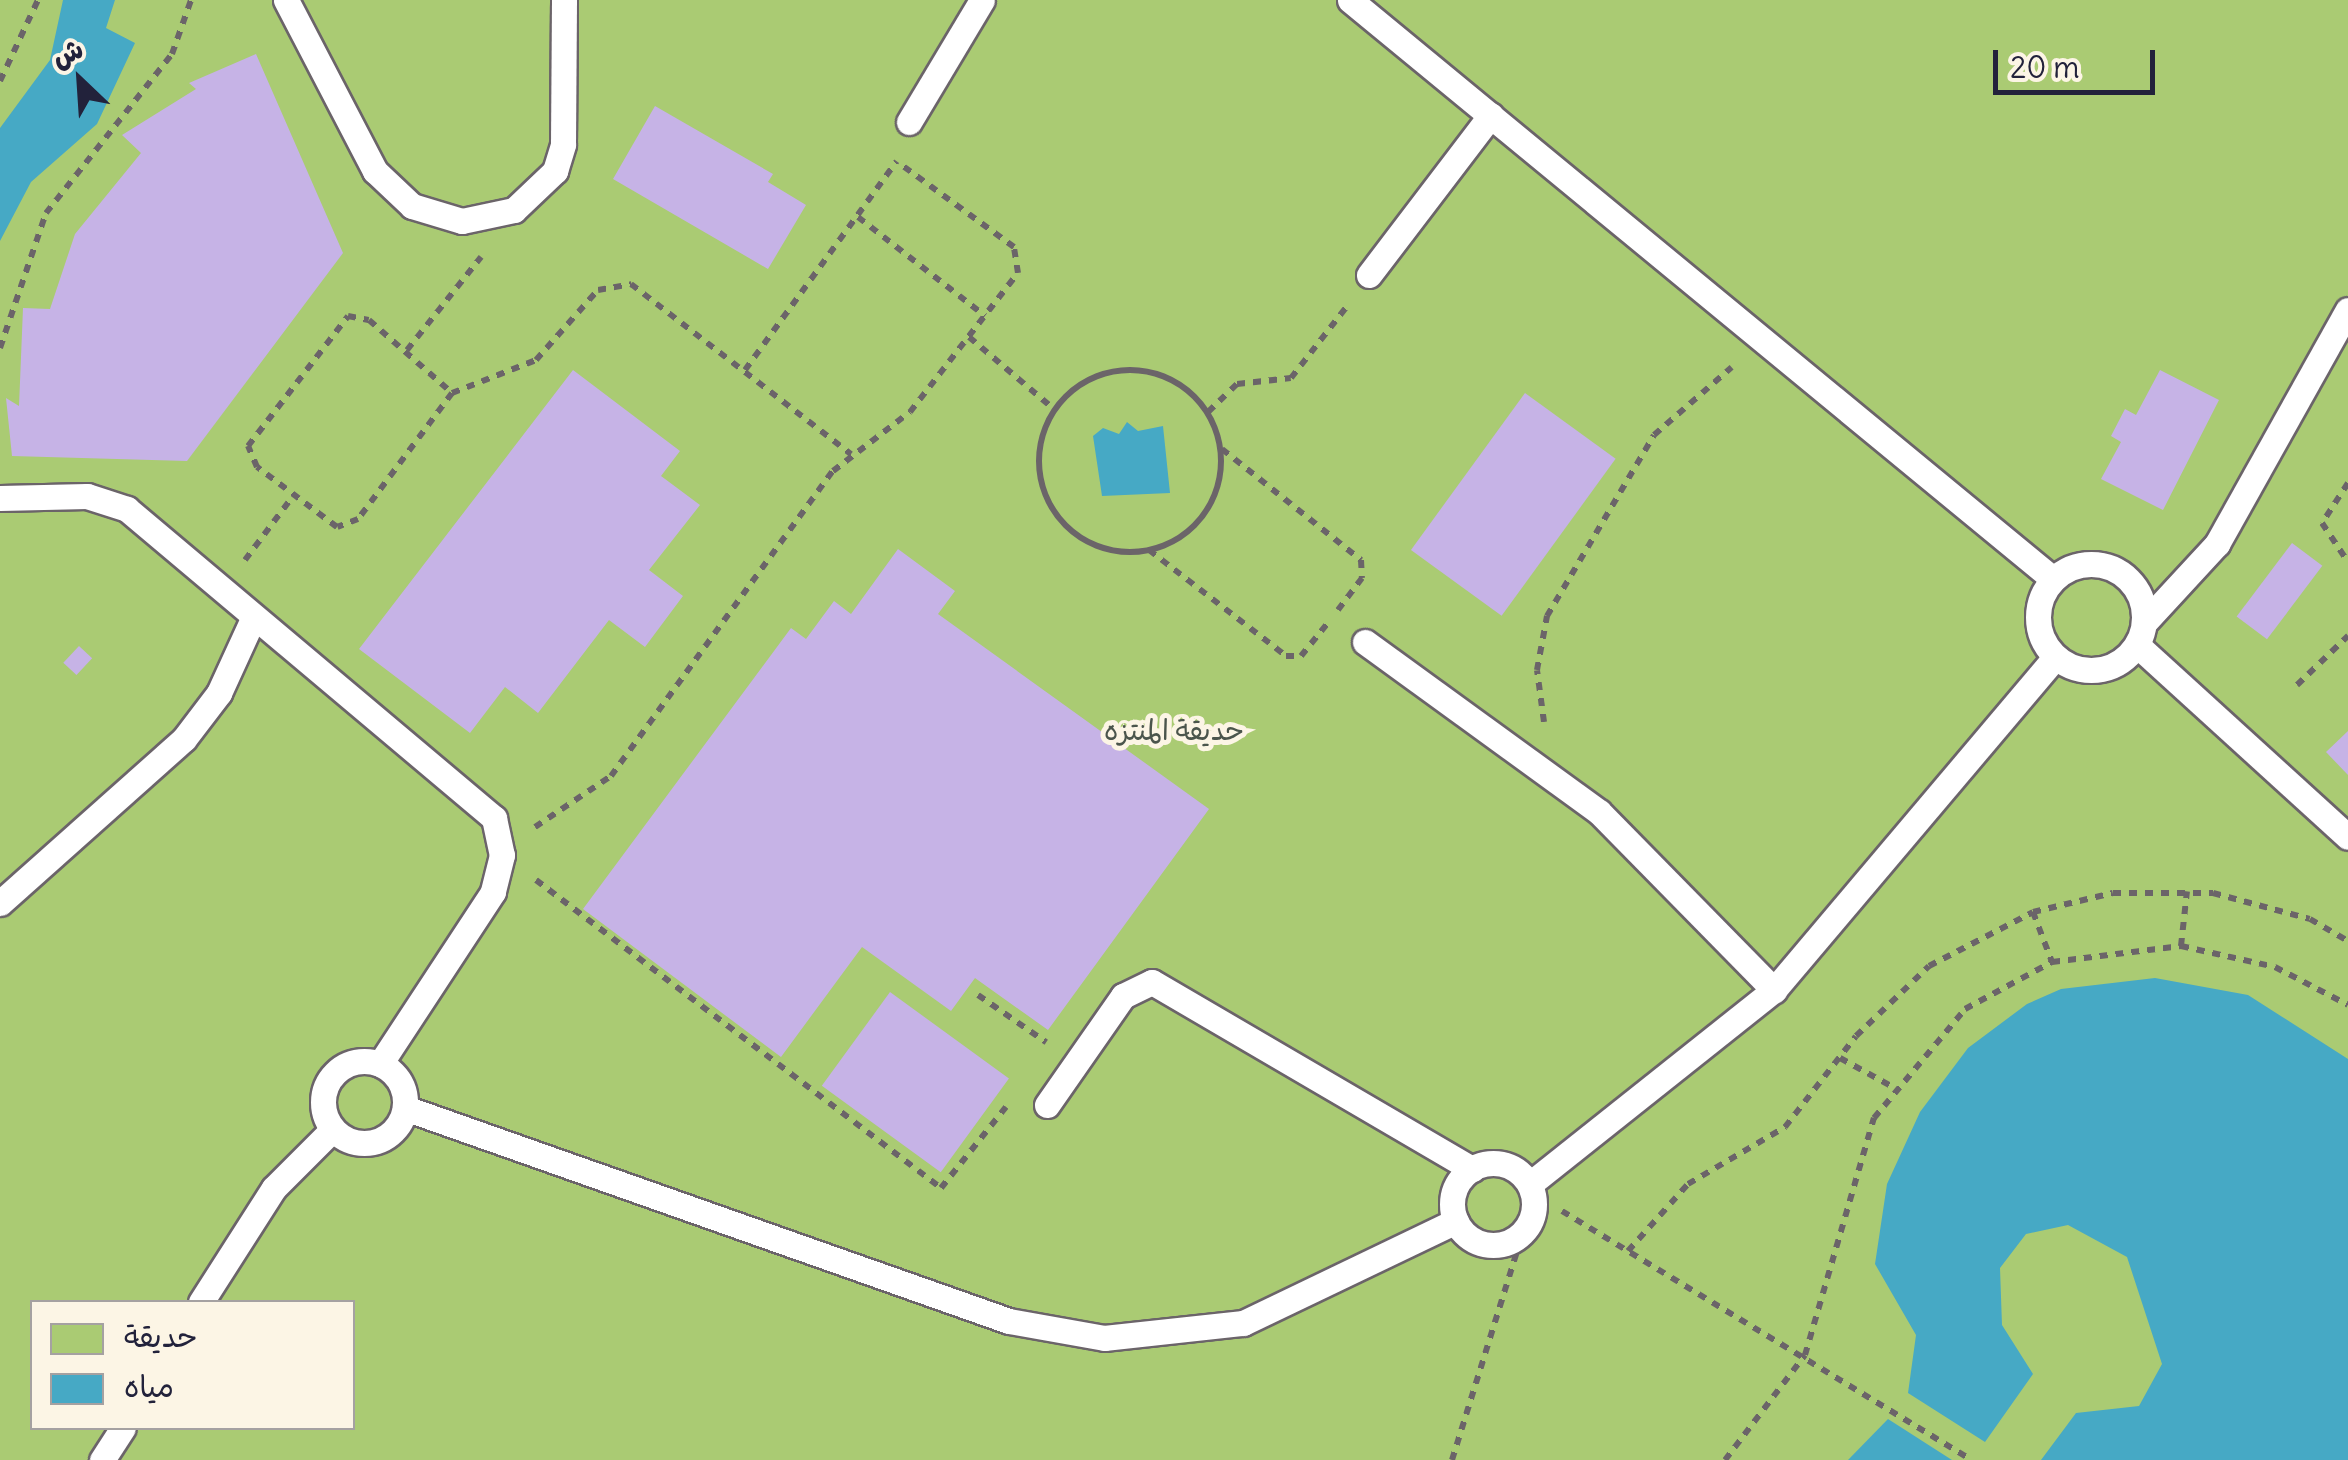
<!DOCTYPE html>
<html>
<head>
<meta charset="utf-8">
<style>
	body { margin:0 }
	#map { position:relative; width:2348px; height:1460px; overflow:hidden; background:#f2debe; font-family:Delius,"Playpen Sans Arabic",sans-serif }
	div>[style] { position:absolute }
	.green>* { inset:0; background:#aacb73 }
	.water>* { inset:0; background:#46a9c5 }
	.building>* { inset:0; background:#c6b3e6; transform-origin:0 0 }
	.path>* { height:6px; margin-top:-3px; transform-origin:0; background:repeating-linear-gradient(90deg,#6b6469 0 8px,transparent 0 16px) }
	.path>.ring { margin:-3px; padding:0; box-sizing:content-box; background:none; border:6px solid #6b6469; border-radius:50% }
	.roads { filter:drop-shadow(2px 0 #6b6469) drop-shadow(-2px 0 #6b6469) drop-shadow(0 2px #6b6469) drop-shadow(0 -2px #6b6469) }
	.lane>* { height:25px; margin:-12.5px; padding:0 12.5px; transform-origin:12.5px; border-radius:12.5px; background:#fff }
	.lane>.ring { margin:-12.5px; padding:0; box-sizing:content-box; background:none; border:25px solid #fff; border-radius:50% }
	span { translate:-50% -50%; white-space:nowrap; text-align:center; line-height:1.15; -webkit-text-stroke:10px #fcf5e5; paint-order:stroke }
	.park-label { font-size:28px; color:#4b554c }
	.legend { position:absolute; left:30px; top:1300px; width:325px; height:130px; box-sizing:border-box; background:#fcf5e5; border:2px solid #a5a1a1; margin:0; padding:12px 18px; list-style:none; font-size:30px; color:#22223b }
	.legend li { display:flex; align-items:center; gap:20px; height:50px }
	.legend b { width:50px; border:2px solid #a5a1a1 }
	.north { position:absolute; left:30px; top:30px; width:100px; height:100px; -webkit-text-stroke:8px #fcf5e5; paint-order:stroke; rotate:335deg; font-size:28px; font-weight:700; line-height:40px; text-align:center; color:#22223b }
	.north::after { content:''; display:block; margin:auto; width:35px; height:45px; background:#22223b; clip-path:polygon(50% 0,100% 100%,50% 72%,0 100%) }
	.scale { position:absolute; left:1993px; top:50px; width:162px; height:45px; box-sizing:border-box; border:5px solid #22223b; border-top:0; padding-left:12px; font-size:30px; line-height:35px; white-space:nowrap; color:#22223b; -webkit-text-stroke:8px #fcf5e5; paint-order:stroke }
</style>
</head>
<body>
<div id="map">
	<div class="green">
		<div style="clip-path:polygon(evenodd,0 0,2348px 0,2348px 1460px,0 1460px,0 0,32px 1302px,352px 1302px,352px 1428px,32px 1428px,32px 1302px)"></div>
	</div>
	<div class="water">
		<div style="clip-path:polygon(63px 0,115px 0,106px 28px,135px 43px,97px 124px,31px 182px,0 241px,0 128px,50px 60px)"></div>
		<div style="clip-path:polygon(1127px 422px,1138px 431px,1163px 426px,1170px 493px,1102px 496px,1093px 436px,1103px 428px,1119px 434px)"></div>
		<div style="clip-path:polygon(2155px 978px,2248px 995px,2348px 1059px,2348px 1460px,2041px 1460px,2076px 1413px,2139px 1406px,2162px 1364px,2127px 1257px,2068px 1225px,2026px 1234px,2000px 1268px,2002px 1325px,2033px 1374px,1985px 1442px,1908px 1393px,1916px 1335px,1875px 1264px,1887px 1184px,1920px 1112px,1968px 1048px,2027px 1004px,2061px 989px)"></div>
		<div style="clip-path:polygon(1888px 1419px,1952px 1460px,1848px 1460px)"></div>
	</div>
	<div class="building">
		<div style="clip-path:polygon(256px 54px,343px 253px,187px 461px,12px 456px,6px 398px,19px 406px,23px 308px,50px 309px,75px 234px,141px 153px,122px 135px,196px 89px,189px 83px)"></div>
		<div style="clip-path:polygon(655px 106px,773px 174px,768px 182px,806px 205px,768px 269px,613px 179px)"></div>
		<div style="clip-path:polygon(573px 370px,680px 451px,661px 476px,700px 505px,649px 570px,683px 596px,645px 647px,609px 620px,538px 713px,505px 687px,470px 733px,359px 649px)"></div>
		<div style="clip-path:polygon(2160px 370px,2219px 400px,2163px 510px,2101px 479px,2121px 442px,2111px 436px,2125px 409px,2136px 415px)"></div>
		<div style="left:1525px;top:393px;width:112px;height:194px;rotate:36deg"></div>
		<div style="left:2292px;top:543px;width:38px;height:92px;rotate:37deg"></div>
		<div style="clip-path:polygon(898px 549px,955px 591px,938px 614px,1209px 809px,1048px 1030px,975px 978px,951px 1011px,862px 947px,781px 1057px,583px 909px,791px 628px,806px 639px,834px 601px,851px 614px)"></div>
		<div style="left:79px;top:646px;width:18px;height:23px;rotate:43deg"></div>
		<div style="clip-path:polygon(2348px 731px,2348px 775px,2326px 752px)"></div>
		<div style="left:890px;top:992px;width:147px;height:116px;rotate:36deg"></div>
	</div>
	<div class="path">
		<div style="left:0;top:81px;width:89px;rotate:-64.9deg"></div>
		<div style="left:858px;top:217px;width:161px;rotate:37.9deg"></div>
		<div style="left:348px;top:316px;width:21px;rotate:11deg"></div>
		<div style="left:369px;top:320px;width:111px;rotate:41.3deg"></div>
		<div style="left:452px;top:393px;width:157px;rotate:126.7deg"></div>
		<div style="left:358px;top:519px;width:22px;rotate:159deg"></div>
		<div style="left:337px;top:527px;width:100px;rotate:-143.1deg"></div>
		<div style="left:257px;top:467px;width:23px;rotate:-113deg"></div>
		<div style="left:248px;top:446px;width:164px;rotate:-52.4deg"></div>
		<div style="left:969px;top:337px;width:113px;rotate:40.3deg"></div>
		<div style="left:0;top:348px;width:143px;rotate:-71.2deg"></div>
		<div style="left:46px;top:213px;width:203px;rotate:-51.6deg"></div>
		<div style="left:172px;top:54px;width:57px;rotate:-70.6deg"></div>
		<div style="left:407px;top:350px;width:119px;rotate:-51.5deg"></div>
		<div style="left:745px;top:370px;width:258px;rotate:-54deg"></div>
		<div class="ring" style="left:1039px;top:370px;width:176px;height:176px"></div>
		<div style="left:452px;top:393px;width:90px;rotate:-21.4deg"></div>
		<div style="left:536px;top:360px;width:94px;rotate:-48.5deg"></div>
		<div style="left:598px;top:290px;width:34px;rotate:-10deg"></div>
		<div style="left:631px;top:284px;width:278px;rotate:37.7deg"></div>
		<div style="left:1208px;top:412px;width:40px;rotate:-44deg"></div>
		<div style="left:1237px;top:384px;width:54px;rotate:-6.3deg"></div>
		<div style="left:1291px;top:378px;width:93px;rotate:-52deg"></div>
		<div style="left:1222px;top:449px;width:178px;rotate:38.6deg"></div>
		<div style="left:1361px;top:560px;width:18px;rotate:87deg"></div>
		<div style="left:1362px;top:578px;width:40px;rotate:127deg"></div>
		<div style="left:2348px;top:483px;width:48px;rotate:123deg"></div>
		<div style="left:2322px;top:523px;width:47px;rotate:56.3deg"></div>
		<div style="left:1149px;top:550px;width:173px;rotate:37.7deg"></div>
		<div style="left:1286px;top:656px;width:15px"></div>
		<div style="left:1301px;top:656px;width:41px;rotate:-50.9deg"></div>
		<div style="left:245px;top:560px;width:80px;rotate:-53.1deg"></div>
		<div style="left:2297px;top:685px;width:71px;rotate:-43.9deg"></div>
		<div style="left:1544px;top:722px;width:52px;rotate:-97.7deg"></div>
		<div style="left:1537px;top:670px;width:55px;rotate:-79.5deg"></div>
		<div style="left:1547px;top:616px;width:210px;rotate:-59.4deg"></div>
		<div style="left:1654px;top:435px;width:103px;rotate:-41.1deg"></div>
		<div style="left:535px;top:827px;width:92px;rotate:-33.9deg"></div>
		<div style="left:611px;top:776px;width:377px;rotate:-54deg"></div>
		<div style="left:833px;top:471px;width:97px;rotate:-37.5deg"></div>
		<div style="left:910px;top:412px;width:176px;rotate:-52.2deg"></div>
		<div style="left:1018px;top:273px;width:26px;rotate:-99deg"></div>
		<div style="left:1014px;top:247px;width:141px;rotate:-143.9deg"></div>
		<div style="left:536px;top:880px;width:509px;rotate:37.25deg"></div>
		<div style="left:941px;top:1188px;width:104px;rotate:-51.3deg"></div>
		<div style="left:2033px;top:912px;width:53px;rotate:69.2deg"></div>
		<div style="left:2181px;top:946px;width:55px;rotate:-83.8deg"></div>
		<div style="left:978px;top:995px;width:83px;rotate:34.7deg"></div>
		<div style="left:1840px;top:1058px;width:60px;rotate:28.7deg"></div>
		<div style="left:1562px;top:1211px;width:479px;rotate:31.3deg"></div>
		<div style="left:1628px;top:1251px;width:90px;rotate:-48.2deg"></div>
		<div style="left:1688px;top:1184px;width:113px;rotate:-30.4deg"></div>
		<div style="left:1785px;top:1127px;width:115px;rotate:-52deg"></div>
		<div style="left:1856px;top:1036px;width:101px;rotate:-43.8deg"></div>
		<div style="left:1929px;top:966px;width:117px;rotate:-27.4deg"></div>
		<div style="left:2033px;top:912px;width:82px;rotate:-13.4deg"></div>
		<div style="left:2113px;top:893px;width:100px"></div>
		<div style="left:2213px;top:893px;width:100px;rotate:15deg"></div>
		<div style="left:2310px;top:919px;width:44px;rotate:30.1deg"></div>
		<div style="left:1452px;top:1460px;width:239px;rotate:-72.7deg"></div>
		<div style="left:1725px;top:1460px;width:132px;rotate:-52.7deg"></div>
		<div style="left:1805px;top:1355px;width:247px;rotate:-73.8deg"></div>
		<div style="left:1874px;top:1118px;width:142px;rotate:-50.1deg"></div>
		<div style="left:1965px;top:1009px;width:99px;rotate:-28.4deg"></div>
		<div style="left:2052px;top:962px;width:130px;rotate:-7.1deg"></div>
		<div style="left:2181px;top:946px;width:96px;rotate:12.6deg"></div>
		<div style="left:2275px;top:967px;width:82px;rotate:27.5deg"></div>
	</div>
	<div class="roads">
		<div class="lane">
			<div style="left:286px;top:0;width:193px;rotate:62.5deg"></div>
			<div style="left:375px;top:171px;width:51px;rotate:43.4deg"></div>
			<div style="left:412px;top:206px;width:52px;rotate:16.7deg"></div>
			<div style="left:462px;top:221px;width:53px;rotate:-11.9deg"></div>
			<div style="left:514px;top:210px;width:57px;rotate:-43.6deg"></div>
			<div style="left:555px;top:171px;width:28px;rotate:-73deg"></div>
			<div style="left:563px;top:144px;width:144px;rotate:-89.6deg"></div>
			<div style="left:1350px;top:0;width:911px;rotate:39.48deg"></div>
			<div style="left:909px;top:122px;width:142px;rotate:-59.1deg"></div>
			<div style="left:1369px;top:275px;width:201px;rotate:-52.7deg"></div>
			<div style="left:0;top:498px;width:87px;rotate:-1.3deg"></div>
			<div style="left:87px;top:496px;width:42px;rotate:18deg"></div>
			<div style="left:127px;top:509px;width:480px;rotate:40.1deg"></div>
			<div style="left:494px;top:818px;width:38px;rotate:78deg"></div>
			<div style="left:502px;top:855px;width:38px;rotate:104deg"></div>
			<div style="left:493px;top:892px;width:206px;rotate:123.3deg"></div>
			<div class="ring" style="left:2038px;top:564px;width:81px;height:81px"></div>
			<div style="left:2144px;top:623px;width:108px;rotate:-47.3deg"></div>
			<div style="left:2217px;top:544px;width:268px;rotate:-60.8deg"></div>
			<div style="left:1365px;top:642px;width:289px;rotate:36deg"></div>
			<div style="left:1599px;top:812px;width:250px;rotate:45.5deg"></div>
			<div style="left:2137px;top:645px;width:285px;rotate:42.3deg"></div>
			<div style="left:0;top:903px;width:246px;rotate:-41.7deg"></div>
			<div style="left:184px;top:739px;width:58px;rotate:-52.7deg"></div>
			<div style="left:219px;top:693px;width:79px;rotate:-65.4deg"></div>
			<div class="ring" style="left:323px;top:1061px;width:57px;height:57px"></div>
			<div style="left:1047px;top:1105px;width:133px;rotate:-55.1deg"></div>
			<div style="left:1123px;top:996px;width:32px;rotate:-26deg"></div>
			<div style="left:1152px;top:982px;width:371px;rotate:30.3deg"></div>
			<div style="left:405px;top:1108px;width:640px;rotate:19.43deg"></div>
			<div style="left:1009px;top:1321px;width:97px;rotate:10.1deg"></div>
			<div style="left:1104px;top:1338px;width:140px;rotate:-6.2deg"></div>
			<div style="left:1243px;top:1323px;width:236px;rotate:-25.6deg"></div>
			<div class="ring" style="left:1452px;top:1163px;width:57px;height:57px"></div>
			<div style="left:1530px;top:1184px;width:312px;rotate:-38.5deg"></div>
			<div style="left:1774px;top:990px;width:436px;rotate:-49.8deg"></div>
			<div style="left:201px;top:1302px;width:135px;rotate:-57.4deg"></div>
			<div style="left:274px;top:1188px;width:82px;rotate:-45deg"></div>
			<div style="left:102px;top:1460px;width:38px;rotate:-57deg"></div>
		</div>
	</div>
	<div class="park-label">
		<span style="left:1174px;top:730px">حديقة المنتزه</span>
	</div>
	<ul class="legend">
	<li><b style="height:28px;background:#aacb73"></b>حديقة</li>
	<li><b style="height:28px;background:#46a9c5"></b>مياه</li>
	</ul>
	<div class="north">ش</div>
	<div class="scale">20 m</div>
</div>
</body>
</html>
